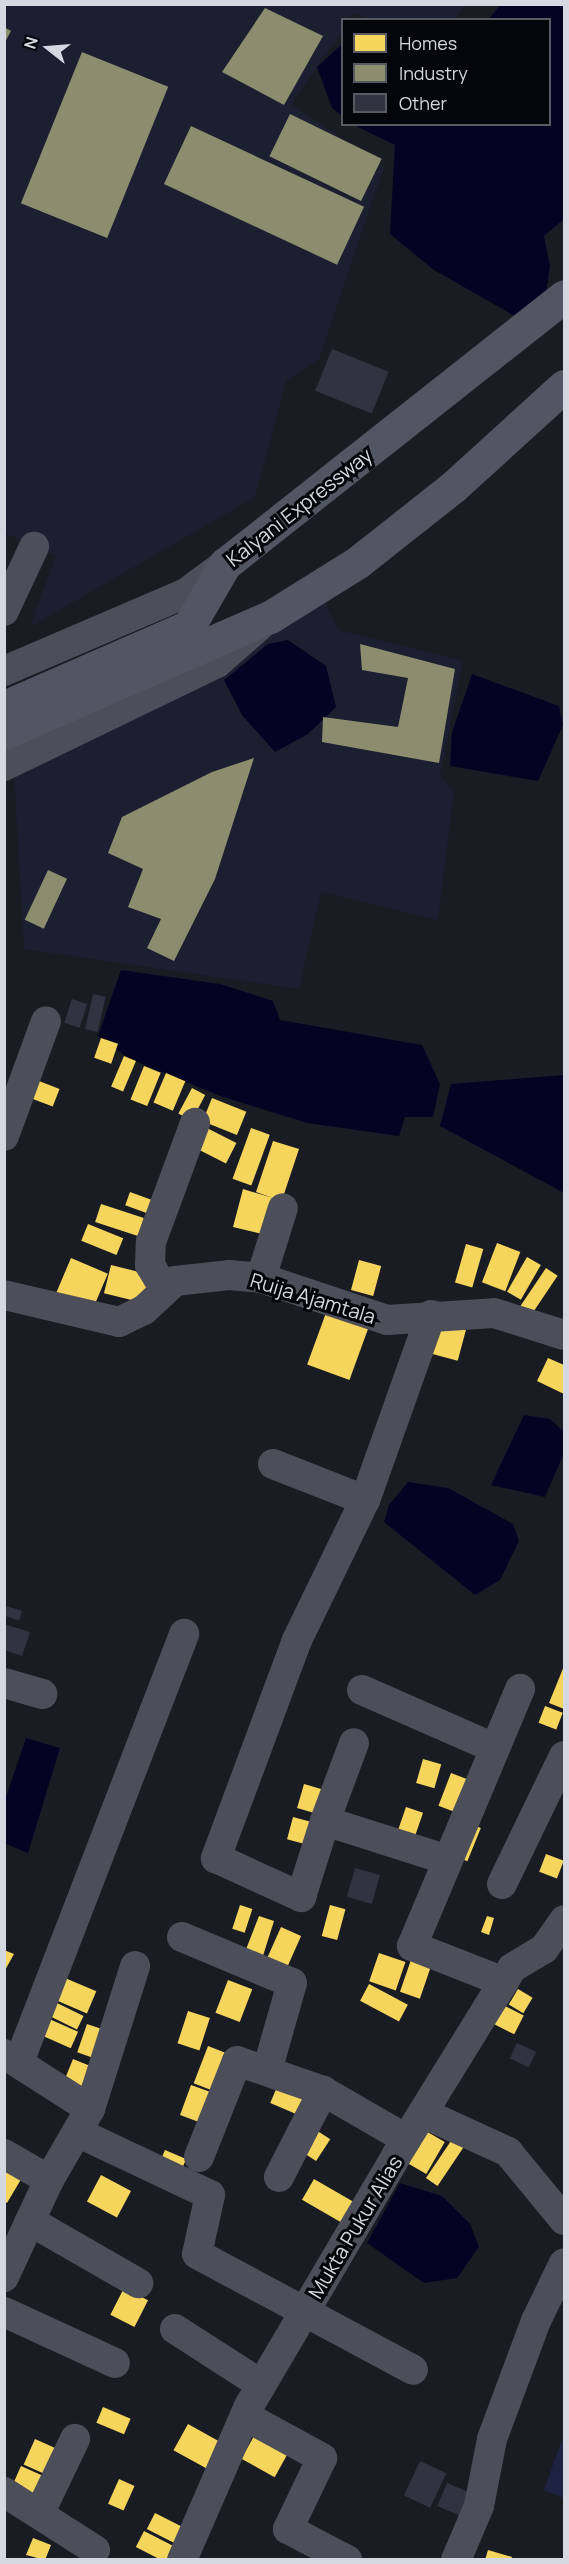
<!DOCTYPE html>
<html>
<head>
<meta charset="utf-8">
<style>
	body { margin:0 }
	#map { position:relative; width:569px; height:2564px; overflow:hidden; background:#1a1c24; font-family:Manrope,sans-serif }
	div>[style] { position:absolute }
	.built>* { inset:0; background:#1b1f30 }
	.green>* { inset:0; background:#1d2242 }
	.water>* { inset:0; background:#050323 }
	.homes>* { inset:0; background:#f6d55c; transform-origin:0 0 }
	.industry>* { inset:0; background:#8c8c6e; transform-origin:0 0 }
	.building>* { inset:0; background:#313341; transform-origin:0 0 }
	.minor>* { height:30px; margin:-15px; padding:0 15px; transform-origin:15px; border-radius:15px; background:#4c4e59 }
	.highway>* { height:33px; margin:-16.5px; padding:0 16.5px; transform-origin:16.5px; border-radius:16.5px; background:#525663 }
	span { translate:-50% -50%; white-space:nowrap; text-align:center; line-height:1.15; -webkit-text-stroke:6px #05060b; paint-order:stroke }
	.street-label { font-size:20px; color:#d5d7e1 }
	.frame { position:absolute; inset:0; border:6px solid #d5d7e1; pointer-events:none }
	.legend { position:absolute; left:341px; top:18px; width:210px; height:108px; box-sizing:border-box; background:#05060b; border:2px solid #585a61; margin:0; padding:8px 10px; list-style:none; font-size:18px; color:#d5d7e1 }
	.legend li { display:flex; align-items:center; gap:12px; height:30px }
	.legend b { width:30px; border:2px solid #585a61 }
	.north { position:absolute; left:18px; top:18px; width:60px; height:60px; -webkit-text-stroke:4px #05060b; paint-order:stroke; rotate:287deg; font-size:16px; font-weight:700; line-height:24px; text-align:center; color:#d5d7e1 }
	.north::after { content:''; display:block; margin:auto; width:21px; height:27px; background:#d5d7e1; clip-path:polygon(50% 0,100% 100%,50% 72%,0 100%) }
</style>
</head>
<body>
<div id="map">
	<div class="built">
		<div style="clip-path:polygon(5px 5px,465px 5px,455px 19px,368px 19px,356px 13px,342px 20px,342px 32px,291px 104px,384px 167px,319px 359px,286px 381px,255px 497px,30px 627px,56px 555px,5px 533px)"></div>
		<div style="clip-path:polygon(317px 587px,338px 630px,463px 661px,440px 776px,454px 792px,438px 920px,321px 892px,299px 989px,24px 949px,13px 754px)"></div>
	</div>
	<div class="green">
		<div style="clip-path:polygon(564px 2434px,564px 2498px,544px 2490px)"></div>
	</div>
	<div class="water">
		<div style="clip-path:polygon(500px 5px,564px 5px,564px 219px,544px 236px,550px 266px,545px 300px,520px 319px,434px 270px,390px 234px,395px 145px,354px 125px,550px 124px,550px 20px,489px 19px)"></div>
		<div style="clip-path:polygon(342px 44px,342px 116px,332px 108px,317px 67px)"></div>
		<div style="clip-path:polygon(288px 640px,326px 666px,336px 707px,308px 734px,275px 752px,242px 715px,224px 680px,268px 644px)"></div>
		<div style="clip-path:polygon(472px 674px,559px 706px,563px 725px,538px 781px,450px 766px,452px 732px)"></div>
		<div style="clip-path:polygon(121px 970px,220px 984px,273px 1001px,280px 1020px,422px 1045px,440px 1084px,433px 1117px,405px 1117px,399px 1136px,307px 1123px,220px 1096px,128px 1058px,98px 1036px)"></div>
		<div style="clip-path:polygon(564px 1075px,564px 1193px,440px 1126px,451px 1084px)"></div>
		<div style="clip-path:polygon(524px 1415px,550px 1419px,564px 1432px,564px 1453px,545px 1497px,491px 1485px)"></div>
		<div style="clip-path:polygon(408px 1482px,448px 1488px,513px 1524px,519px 1541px,500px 1580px,475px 1595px,384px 1522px,389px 1505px)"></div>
		<div style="clip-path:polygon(26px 1738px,60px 1748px,28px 1853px,6px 1844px,6px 1797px)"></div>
		<div style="clip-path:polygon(400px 2183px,442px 2196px,470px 2224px,479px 2247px,457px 2278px,424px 2283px,367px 2243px)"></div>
	</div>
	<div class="homes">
		<div style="left:101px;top:1038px;width:18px;height:21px;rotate:19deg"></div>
		<div style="left:124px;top:1056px;width:13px;height:33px;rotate:23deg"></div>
		<div style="left:144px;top:1066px;width:18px;height:36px;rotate:22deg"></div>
		<div style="left:166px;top:1073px;width:21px;height:32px;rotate:23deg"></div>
		<div style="left:39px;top:1081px;width:22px;height:19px;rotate:21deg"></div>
		<div style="left:192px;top:1088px;width:15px;height:29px;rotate:28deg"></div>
		<div style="left:212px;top:1098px;width:37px;height:25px;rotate:22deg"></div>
		<div style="left:199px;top:1124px;width:42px;height:23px;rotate:27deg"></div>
		<div style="left:251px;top:1128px;width:20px;height:54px;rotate:20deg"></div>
		<div style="clip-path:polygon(273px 1141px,299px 1149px,270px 1236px,233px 1227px,243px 1189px,273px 1198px,256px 1192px)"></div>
		<div style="left:130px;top:1192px;width:27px;height:14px;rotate:20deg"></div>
		<div style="left:101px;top:1204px;width:45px;height:19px;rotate:18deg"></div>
		<div style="left:88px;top:1224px;width:38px;height:18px;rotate:22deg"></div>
		<div style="left:497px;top:1243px;width:25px;height:42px;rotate:21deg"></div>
		<div style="left:466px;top:1244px;width:18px;height:40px;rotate:16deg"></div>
		<div style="left:527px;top:1257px;width:16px;height:40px;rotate:30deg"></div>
		<div style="left:71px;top:1258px;width:40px;height:42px;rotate:23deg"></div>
		<div style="left:359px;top:1260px;width:23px;height:31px;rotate:15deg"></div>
		<div style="left:111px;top:1265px;width:42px;height:29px;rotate:14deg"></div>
		<div style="left:546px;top:1268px;width:14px;height:46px;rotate:34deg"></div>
		<div style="left:327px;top:1310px;width:45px;height:58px;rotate:20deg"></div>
		<div style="left:437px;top:1322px;width:30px;height:32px;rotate:15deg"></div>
		<div style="clip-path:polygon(548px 1358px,564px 1365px,564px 1394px,537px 1381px)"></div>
		<div style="clip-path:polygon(564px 1666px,564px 1709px,549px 1703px)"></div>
		<div style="left:545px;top:1706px;width:19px;height:18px;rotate:21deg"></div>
		<div style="left:423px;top:1759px;width:19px;height:25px;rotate:16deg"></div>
		<div style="left:451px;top:1773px;width:19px;height:35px;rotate:21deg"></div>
		<div style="left:304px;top:1784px;width:25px;height:25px;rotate:16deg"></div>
		<div style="left:406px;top:1807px;width:18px;height:31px;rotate:19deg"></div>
		<div style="left:293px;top:1817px;width:23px;height:23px;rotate:15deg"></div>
		<div style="left:466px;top:1822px;width:16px;height:36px;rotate:22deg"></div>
		<div style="left:546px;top:1854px;width:19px;height:19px;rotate:21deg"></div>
		<div style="left:240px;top:1905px;width:13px;height:25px;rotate:18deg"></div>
		<div style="left:330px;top:1905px;width:16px;height:32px;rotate:15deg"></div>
		<div style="clip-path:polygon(259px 1916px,274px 1921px,261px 1962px,243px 1957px)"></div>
		<div style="clip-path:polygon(487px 1916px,494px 1918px,489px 1935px,481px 1932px)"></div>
		<div style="left:281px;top:1927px;width:22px;height:43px;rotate:24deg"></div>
		<div style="clip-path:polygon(4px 1950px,14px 1954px,4px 1972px)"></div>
		<div style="left:379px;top:1953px;width:28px;height:30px;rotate:19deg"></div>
		<div style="left:413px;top:1954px;width:21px;height:40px;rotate:19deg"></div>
		<div style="left:65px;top:1978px;width:34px;height:24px;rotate:23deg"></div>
		<div style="left:228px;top:1980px;width:26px;height:35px;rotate:21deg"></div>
		<div style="left:369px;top:1984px;width:44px;height:19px;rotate:28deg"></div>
		<div style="left:518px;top:1989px;width:17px;height:18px;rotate:31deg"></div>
		<div style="left:53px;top:2001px;width:34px;height:15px;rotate:26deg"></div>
		<div style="left:497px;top:2002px;width:30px;height:21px;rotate:27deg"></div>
		<div style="left:188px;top:2011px;width:23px;height:34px;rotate:18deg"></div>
		<div style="left:47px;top:2018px;width:34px;height:18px;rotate:24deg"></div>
		<div style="left:87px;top:2024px;width:18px;height:30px;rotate:19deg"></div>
		<div style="left:208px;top:2046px;width:22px;height:40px;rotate:21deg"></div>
		<div style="left:73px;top:2059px;width:18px;height:24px;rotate:22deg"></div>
		<div style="left:280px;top:2080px;width:39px;height:25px;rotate:23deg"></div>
		<div style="left:191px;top:2085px;width:20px;height:32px;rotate:20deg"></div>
		<div style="left:316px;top:2130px;width:17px;height:26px;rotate:33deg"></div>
		<div style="left:424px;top:2130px;width:24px;height:37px;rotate:30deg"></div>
		<div style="left:455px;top:2135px;width:14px;height:52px;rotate:34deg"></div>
		<div style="left:165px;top:2150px;width:23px;height:30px;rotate:23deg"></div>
		<div style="clip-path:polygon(4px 2165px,23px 2176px,7px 2203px,4px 2201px)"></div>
		<div style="left:101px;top:2175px;width:34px;height:30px;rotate:28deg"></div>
		<div style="left:314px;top:2179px;width:46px;height:24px;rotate:30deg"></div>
		<div style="left:124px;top:2288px;width:27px;height:30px;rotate:27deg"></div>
		<div style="left:103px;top:2407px;width:30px;height:17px;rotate:23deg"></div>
		<div style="left:188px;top:2424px;width:41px;height:30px;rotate:29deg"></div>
		<div style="left:254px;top:2436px;width:38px;height:26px;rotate:29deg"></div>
		<div style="left:35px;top:2439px;width:22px;height:28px;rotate:24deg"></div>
		<div style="left:21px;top:2466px;width:30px;height:27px;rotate:24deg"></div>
		<div style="left:119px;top:2479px;width:17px;height:27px;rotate:24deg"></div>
		<div style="left:155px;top:2513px;width:31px;height:18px;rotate:27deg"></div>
		<div style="left:144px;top:2531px;width:34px;height:18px;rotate:27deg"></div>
		<div style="clip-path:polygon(33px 2538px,51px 2545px,45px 2560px,26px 2555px)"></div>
		<div style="clip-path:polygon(488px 2550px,512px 2557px,511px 2560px,485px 2560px)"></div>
	</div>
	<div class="industry">
		<div style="clip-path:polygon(265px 8px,323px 36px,284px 105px,222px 72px)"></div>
		<div style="clip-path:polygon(4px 27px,11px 31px,4px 44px)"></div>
		<div style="left:82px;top:52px;width:93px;height:163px;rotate:22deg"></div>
		<div style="left:290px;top:114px;width:102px;height:47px;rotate:26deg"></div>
		<div style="left:191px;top:126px;width:191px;height:64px;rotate:25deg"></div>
		<div style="clip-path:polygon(360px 644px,455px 669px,439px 763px,322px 742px,323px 717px,398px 727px,408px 678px,362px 670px)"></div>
		<div style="clip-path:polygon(254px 758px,215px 879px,174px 961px,147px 948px,161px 919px,128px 907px,143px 869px,108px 853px,122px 817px,212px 772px)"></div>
		<div style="left:48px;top:870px;width:21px;height:55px;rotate:25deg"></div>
	</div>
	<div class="building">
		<div style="left:332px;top:349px;width:61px;height:45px;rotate:22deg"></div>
		<div style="left:93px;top:994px;width:13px;height:36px;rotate:13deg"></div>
		<div style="left:72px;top:999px;width:16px;height:25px;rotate:18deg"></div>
		<div style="left:7px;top:1606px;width:16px;height:10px;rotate:18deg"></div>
		<div style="clip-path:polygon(4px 1624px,30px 1632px,22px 1656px,4px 1650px)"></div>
		<div style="left:355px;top:1868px;width:26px;height:30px;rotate:16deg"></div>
		<div style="left:517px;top:2043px;width:21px;height:17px;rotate:25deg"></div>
		<div style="left:420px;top:2461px;width:29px;height:38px;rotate:25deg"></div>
		<div style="left:447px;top:2483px;width:28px;height:25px;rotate:23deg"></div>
	</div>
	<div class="minor">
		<div style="left:4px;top:611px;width:71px;rotate:-64.9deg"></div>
		<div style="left:4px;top:671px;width:198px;rotate:-23.2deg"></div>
		<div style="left:186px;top:593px;width:49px;rotate:-36.6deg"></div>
		<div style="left:4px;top:766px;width:237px;rotate:-25.8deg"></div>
		<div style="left:217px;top:663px;width:55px;rotate:-41.3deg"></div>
		<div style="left:4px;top:1136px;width:122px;rotate:-69.9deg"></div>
		<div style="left:261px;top:1278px;width:73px;rotate:-72.6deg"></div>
		<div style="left:165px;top:1290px;width:29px;rotate:-121deg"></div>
		<div style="left:150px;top:1265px;width:23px;rotate:-88deg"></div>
		<div style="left:151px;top:1242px;width:127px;rotate:-69.7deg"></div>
		<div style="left:4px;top:1295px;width:118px;rotate:13.2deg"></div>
		<div style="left:119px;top:1322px;width:28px;rotate:-26deg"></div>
		<div style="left:144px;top:1310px;width:42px;rotate:-43.1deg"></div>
		<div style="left:175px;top:1281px;width:54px;rotate:-6.3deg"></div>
		<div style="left:229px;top:1275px;width:32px;rotate:5deg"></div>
		<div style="left:261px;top:1278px;width:133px;rotate:18.4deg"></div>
		<div style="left:387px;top:1320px;width:107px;rotate:-3.7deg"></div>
		<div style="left:494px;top:1313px;width:73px;rotate:17.4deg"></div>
		<div style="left:431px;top:1315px;width:196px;rotate:109.6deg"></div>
		<div style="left:365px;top:1500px;width:156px;rotate:115.9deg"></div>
		<div style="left:297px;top:1640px;width:233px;rotate:110.4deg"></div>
		<div style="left:216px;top:1858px;width:94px;rotate:24.6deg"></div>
		<div style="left:301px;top:1897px;width:80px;rotate:-72.5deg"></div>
		<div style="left:325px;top:1821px;width:126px;rotate:17.6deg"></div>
		<div style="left:273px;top:1464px;width:99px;rotate:21.4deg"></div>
		<div style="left:4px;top:1683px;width:40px;rotate:16deg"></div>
		<div style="left:362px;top:1690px;width:144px;rotate:23.7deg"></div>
		<div style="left:325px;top:1821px;width:83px;rotate:-69.6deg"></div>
		<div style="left:502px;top:1884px;width:142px;rotate:-64.2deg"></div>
		<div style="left:182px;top:1937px;width:119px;rotate:22.7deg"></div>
		<div style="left:292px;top:1983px;width:91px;rotate:105.9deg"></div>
		<div style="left:504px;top:1982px;width:99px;rotate:-158.6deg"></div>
		<div style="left:412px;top:1946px;width:279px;rotate:-67.2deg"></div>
		<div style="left:4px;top:2054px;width:102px;rotate:32.6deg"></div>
		<div style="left:90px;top:2109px;width:82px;rotate:120deg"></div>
		<div style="left:19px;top:2062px;width:459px;rotate:-68.9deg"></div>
		<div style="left:90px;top:2109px;width:150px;rotate:-72.5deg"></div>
		<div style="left:423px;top:2113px;width:94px;rotate:24.6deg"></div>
		<div style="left:508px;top:2152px;width:88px;rotate:50.5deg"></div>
		<div style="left:79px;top:2133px;width:145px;rotate:25.3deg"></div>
		<div style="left:210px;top:2195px;width:60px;rotate:102.4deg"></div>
		<div style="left:197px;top:2254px;width:245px;rotate:28.2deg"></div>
		<div style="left:4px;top:2154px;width:52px;rotate:30deg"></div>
		<div style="left:49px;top:2180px;width:107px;rotate:114.9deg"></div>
		<div style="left:199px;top:2157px;width:103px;rotate:-68.4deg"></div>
		<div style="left:237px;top:2061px;width:91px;rotate:19.2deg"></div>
		<div style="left:323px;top:2091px;width:96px;rotate:30deg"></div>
		<div style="left:279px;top:2177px;width:97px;rotate:-62.9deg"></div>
		<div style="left:30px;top:2221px;width:125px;rotate:29.9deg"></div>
		<div style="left:4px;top:2312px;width:122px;rotate:24.7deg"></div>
		<div style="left:175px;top:2329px;width:103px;rotate:32.8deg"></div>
		<div style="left:245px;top:2416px;width:88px;rotate:28.6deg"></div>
		<div style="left:322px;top:2458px;width:79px;rotate:115.6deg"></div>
		<div style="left:288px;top:2529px;width:67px;rotate:27.7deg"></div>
		<div style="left:4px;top:2492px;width:108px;rotate:32.5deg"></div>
		<div style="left:41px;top:2510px;width:79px;rotate:-64.4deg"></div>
		<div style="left:182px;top:2560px;width:168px;rotate:-66.5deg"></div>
		<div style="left:249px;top:2406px;width:290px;rotate:-59.5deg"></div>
		<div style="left:396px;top:2156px;width:221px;rotate:-58.3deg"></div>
		<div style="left:512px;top:1968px;width:37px;rotate:-31deg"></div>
		<div style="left:544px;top:1949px;width:35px;rotate:-55deg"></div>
		<div style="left:456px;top:2560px;width:59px;rotate:-66.9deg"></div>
		<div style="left:479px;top:2506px;width:68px;rotate:-79deg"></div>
		<div style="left:492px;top:2439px;width:126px;rotate:-69.6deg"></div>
		<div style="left:536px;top:2321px;width:64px;rotate:-64.2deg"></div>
	</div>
	<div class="highway">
		<div style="left:4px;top:707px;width:202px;rotate:-23.6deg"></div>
		<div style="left:189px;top:626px;width:72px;rotate:-59.9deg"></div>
		<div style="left:225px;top:564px;width:432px;rotate:-38.3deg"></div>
		<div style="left:4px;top:733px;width:290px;rotate:-23.6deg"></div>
		<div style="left:270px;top:617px;width:104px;rotate:-32deg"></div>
		<div style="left:358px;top:562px;width:121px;rotate:-38.3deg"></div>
		<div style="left:453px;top:487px;width:150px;rotate:-42.3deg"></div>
	</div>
	<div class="street-label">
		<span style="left:299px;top:507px;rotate:-38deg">Kalyani Expressway</span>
		<span style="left:313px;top:1298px;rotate:17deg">Ruija Ajamtala</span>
		<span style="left:355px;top:2227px;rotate:-59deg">Mukta Pukur Alias</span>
	</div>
	<div class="frame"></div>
	<ul class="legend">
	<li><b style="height:16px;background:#f6d55c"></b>Homes</li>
	<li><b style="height:16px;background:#8c8c6e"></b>Industry</li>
	<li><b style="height:16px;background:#313341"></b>Other</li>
	</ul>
	<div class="north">N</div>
</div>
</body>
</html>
